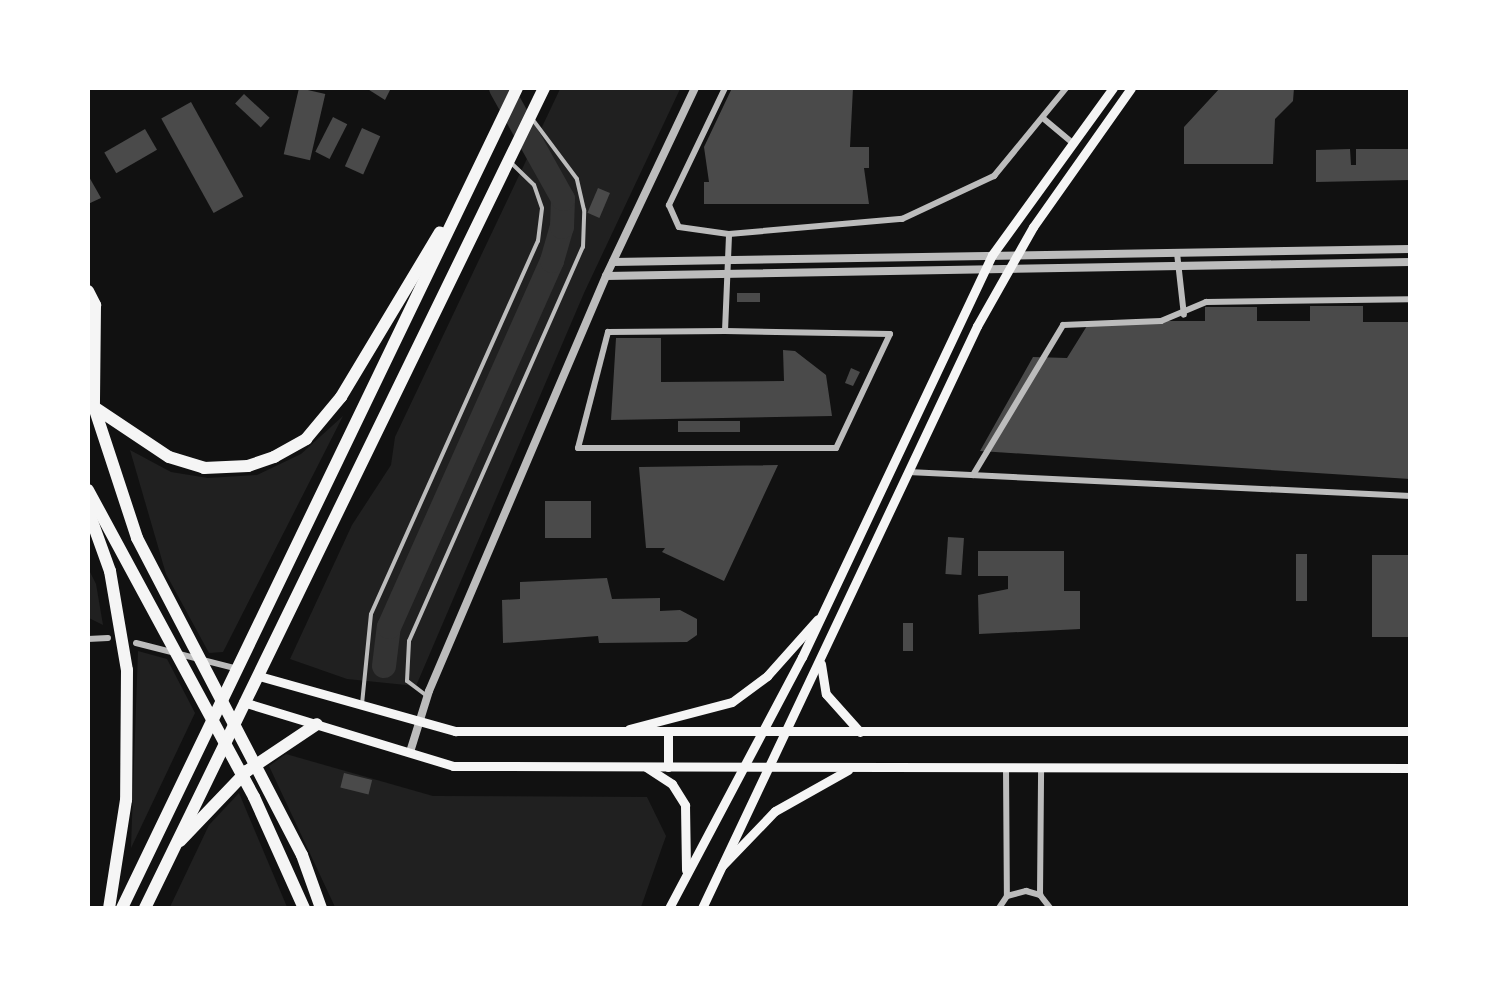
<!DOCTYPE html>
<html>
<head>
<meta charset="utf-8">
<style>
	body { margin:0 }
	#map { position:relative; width:1498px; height:996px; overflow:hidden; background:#111; font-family:Commissioner,sans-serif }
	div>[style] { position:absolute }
	.green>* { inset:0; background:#202020 }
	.river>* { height:24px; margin:-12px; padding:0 12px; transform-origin:12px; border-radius:12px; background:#333 }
	.building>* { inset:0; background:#4a4a4a; transform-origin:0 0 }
	.service>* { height:4px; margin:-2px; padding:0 2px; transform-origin:2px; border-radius:2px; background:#bcbcbc }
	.minor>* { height:6px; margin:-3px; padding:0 3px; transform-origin:3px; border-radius:3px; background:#bcbcbc }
	.tertiary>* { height:8px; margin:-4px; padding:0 4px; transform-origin:4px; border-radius:4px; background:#bcbcbc }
	.secondary>* { height:9px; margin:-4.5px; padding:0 4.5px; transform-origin:4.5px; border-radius:4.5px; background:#f5f5f5 }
	.trunk>* { height:12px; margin:-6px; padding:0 6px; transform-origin:6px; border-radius:6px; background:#f5f5f5 }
	span { translate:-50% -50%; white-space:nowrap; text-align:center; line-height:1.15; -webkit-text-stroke:6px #fff; paint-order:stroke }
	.frame { position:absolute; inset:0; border:90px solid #fff; pointer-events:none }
</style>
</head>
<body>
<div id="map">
	<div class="green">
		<div style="clip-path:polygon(560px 89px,680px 89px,584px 293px,416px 686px,347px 679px,290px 659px,352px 525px,391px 465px,395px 437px)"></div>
		<div style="clip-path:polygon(343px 416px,223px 652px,209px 653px,166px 574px,130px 450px,171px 472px,208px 478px,257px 475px,301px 454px)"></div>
		<div style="clip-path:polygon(88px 568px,96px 584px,103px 625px,89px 618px)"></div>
		<div style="clip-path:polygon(138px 651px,167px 659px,195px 713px,131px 848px)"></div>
		<div style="clip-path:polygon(286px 754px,433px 796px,647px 797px,666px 836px,641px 907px,335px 907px,269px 766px)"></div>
		<div style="clip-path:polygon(239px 793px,287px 907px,170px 907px,209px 825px)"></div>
	</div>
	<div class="river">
		<div style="left:384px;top:666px;width:39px;rotate:-83deg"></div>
		<div style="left:389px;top:627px;width:401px;rotate:-66deg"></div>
		<div style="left:552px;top:261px;width:35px;rotate:-74deg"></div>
		<div style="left:562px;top:227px;width:28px;rotate:-88deg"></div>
		<div style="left:563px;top:199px;width:127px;rotate:-119.2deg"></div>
	</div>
	<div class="building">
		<div style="left:299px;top:88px;width:27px;height:68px;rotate:13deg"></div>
		<div style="clip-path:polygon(366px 88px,391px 88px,385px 100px)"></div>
		<div style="clip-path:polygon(732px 88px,853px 88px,850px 147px,869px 147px,869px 168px,864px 168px,869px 204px,704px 204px,704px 182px,709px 182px,704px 147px)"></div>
		<div style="clip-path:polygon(1220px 88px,1294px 88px,1293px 101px,1275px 119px,1273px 164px,1184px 164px,1184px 127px)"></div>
		<div style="left:244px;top:94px;width:35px;height:13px;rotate:43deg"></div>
		<div style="left:191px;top:102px;width:108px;height:34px;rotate:61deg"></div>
		<div style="left:333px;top:117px;width:16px;height:39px;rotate:27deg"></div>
		<div style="left:362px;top:128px;width:20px;height:42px;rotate:24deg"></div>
		<div style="left:145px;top:129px;width:24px;height:47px;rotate:60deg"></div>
		<div style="clip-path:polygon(1350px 149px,1351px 165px,1356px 165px,1356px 149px,1410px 149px,1410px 180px,1316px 182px,1316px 150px)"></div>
		<div style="clip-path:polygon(88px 175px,101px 198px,88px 204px)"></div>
		<div style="left:598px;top:188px;width:13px;height:27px;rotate:23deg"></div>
		<div style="left:737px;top:293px;width:23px;height:9px"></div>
		<div style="clip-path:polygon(1310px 306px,1363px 306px,1363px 322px,1410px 322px,1410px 479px,980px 451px,1033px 357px,1067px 358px,1090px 321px,1205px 321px,1205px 307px,1257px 307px,1257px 321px,1310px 321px)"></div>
		<div style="clip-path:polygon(616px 338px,661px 338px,661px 382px,784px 381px,783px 350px,795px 351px,826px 375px,832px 416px,611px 420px)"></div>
		<div style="clip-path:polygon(851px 368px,860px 372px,853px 386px,845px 383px)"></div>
		<div style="left:740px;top:421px;width:11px;height:62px;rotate:90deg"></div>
		<div style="clip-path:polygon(778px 465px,724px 581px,662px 552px,665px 548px,646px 548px,639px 467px)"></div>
		<div style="left:591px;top:501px;width:37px;height:46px;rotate:90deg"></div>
		<div style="left:948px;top:537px;width:16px;height:37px;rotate:4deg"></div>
		<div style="clip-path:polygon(978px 551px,1064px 551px,1064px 591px,1080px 591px,1080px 629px,979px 634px,978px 595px,1008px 589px,1008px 576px,978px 576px)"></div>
		<div style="left:1296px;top:554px;width:11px;height:47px"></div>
		<div style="left:1372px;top:555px;width:38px;height:82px"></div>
		<div style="clip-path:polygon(607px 578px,612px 599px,660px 598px,660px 611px,680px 610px,697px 619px,697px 635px,687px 642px,599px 643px,598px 636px,503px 643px,502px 600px,520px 599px,520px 582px)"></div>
		<div style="left:903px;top:623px;width:10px;height:28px"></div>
		<div style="left:344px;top:773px;width:29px;height:15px;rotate:14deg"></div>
	</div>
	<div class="service">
		<div style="left:427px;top:696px;width:25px;rotate:-143deg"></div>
		<div style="left:407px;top:681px;width:40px;rotate:-87.1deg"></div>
		<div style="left:409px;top:641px;width:431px;rotate:-66.2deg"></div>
		<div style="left:583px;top:247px;width:37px;rotate:-88deg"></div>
		<div style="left:584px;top:210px;width:32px;rotate:-103deg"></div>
		<div style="left:577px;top:179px;width:74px;rotate:-126.7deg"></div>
		<div style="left:362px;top:704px;width:90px;rotate:-84.3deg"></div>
		<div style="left:371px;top:614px;width:409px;rotate:-65.9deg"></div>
		<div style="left:538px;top:241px;width:33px;rotate:-83deg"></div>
		<div style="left:542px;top:208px;width:24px;rotate:-109deg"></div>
		<div style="left:534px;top:185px;width:32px;rotate:-136deg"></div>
	</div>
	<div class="minor">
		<div style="left:725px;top:88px;width:130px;rotate:115.6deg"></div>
		<div style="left:669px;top:205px;width:24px;rotate:66deg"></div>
		<div style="left:679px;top:227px;width:50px;rotate:8deg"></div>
		<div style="left:729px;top:234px;width:174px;rotate:-5deg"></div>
		<div style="left:902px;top:219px;width:102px;rotate:-25.1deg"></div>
		<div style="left:994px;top:176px;width:114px;rotate:-50.7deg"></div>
		<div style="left:1044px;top:119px;width:39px;rotate:40deg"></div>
		<div style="left:1177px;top:253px;width:62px;rotate:83.6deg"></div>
		<div style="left:725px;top:331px;width:165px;rotate:1deg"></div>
		<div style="left:890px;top:334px;width:126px;rotate:115.3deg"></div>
		<div style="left:836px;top:448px;width:258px;rotate:180deg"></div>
		<div style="left:578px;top:448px;width:120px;rotate:-75.5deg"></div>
		<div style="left:608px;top:332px;width:117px;rotate:-0.5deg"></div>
		<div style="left:725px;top:331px;width:97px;rotate:-87.6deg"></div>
		<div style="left:908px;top:472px;width:503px;rotate:2.74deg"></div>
		<div style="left:973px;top:475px;width:175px;rotate:-59deg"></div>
		<div style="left:1063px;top:325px;width:98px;rotate:-2.3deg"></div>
		<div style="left:1161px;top:321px;width:49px;rotate:-22.9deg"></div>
		<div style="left:1206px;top:302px;width:204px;rotate:-0.8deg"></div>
		<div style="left:88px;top:639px;width:20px;rotate:-3deg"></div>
		<div style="left:136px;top:643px;width:105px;rotate:14.3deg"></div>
		<div style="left:1006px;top:768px;width:128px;rotate:89.6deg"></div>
		<div style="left:1040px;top:895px;width:127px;rotate:-89.5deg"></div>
		<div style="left:999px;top:908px;width:14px;rotate:-56deg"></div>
		<div style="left:1007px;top:896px;width:20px;rotate:-15deg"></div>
		<div style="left:1026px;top:891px;width:15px;rotate:16deg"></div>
		<div style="left:1040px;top:895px;width:16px;rotate:52deg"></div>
	</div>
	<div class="tertiary">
		<div style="left:613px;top:262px;width:797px;rotate:-0.93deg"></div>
		<div style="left:606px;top:276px;width:804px;rotate:-1deg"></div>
		<div style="left:410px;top:752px;width:64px;rotate:-72.7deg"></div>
		<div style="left:429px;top:691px;width:451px;rotate:-66.9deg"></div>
		<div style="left:606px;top:276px;width:208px;rotate:-64.7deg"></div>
	</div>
	<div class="secondary">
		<div style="left:821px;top:664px;width:30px;rotate:81deg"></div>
		<div style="left:826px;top:694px;width:51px;rotate:48.2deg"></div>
		<div style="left:259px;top:676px;width:204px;rotate:15.7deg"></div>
		<div style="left:455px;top:731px;width:955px"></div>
		<div style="left:243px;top:702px;width:220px;rotate:16.9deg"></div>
		<div style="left:453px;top:766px;width:957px;rotate:0.12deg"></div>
		<div style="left:629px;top:729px;width:106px;rotate:-14.7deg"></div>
		<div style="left:732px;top:702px;width:44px;rotate:-36.6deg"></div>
		<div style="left:767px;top:676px;width:76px;rotate:-48.2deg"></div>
		<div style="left:668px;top:733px;width:34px;rotate:90deg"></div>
		<div style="left:646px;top:767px;width:31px;rotate:33deg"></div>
		<div style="left:672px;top:784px;width:25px;rotate:58deg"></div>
		<div style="left:685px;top:805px;width:65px;rotate:89.1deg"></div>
		<div style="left:722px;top:866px;width:76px;rotate:-46.1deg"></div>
		<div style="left:775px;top:811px;width:84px;rotate:-29.3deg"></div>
		<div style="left:669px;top:908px;width:284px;rotate:-62.1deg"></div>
		<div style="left:802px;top:657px;width:445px;rotate:-64.7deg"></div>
		<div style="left:992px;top:255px;width:206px;rotate:-54.1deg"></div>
		<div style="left:702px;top:908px;width:644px;rotate:-64.71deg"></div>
		<div style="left:977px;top:326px;width:114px;rotate:-60.5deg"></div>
		<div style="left:1033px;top:227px;width:170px;rotate:-54.8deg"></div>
	</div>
	<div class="trunk">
		<div style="left:88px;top:291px;width:16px;rotate:63deg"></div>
		<div style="left:95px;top:305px;width:102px;rotate:90.6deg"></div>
		<div style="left:94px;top:407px;width:138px;rotate:71.8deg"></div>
		<div style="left:137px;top:538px;width:357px;rotate:62.5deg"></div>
		<div style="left:302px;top:855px;width:56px;rotate:70.3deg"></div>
		<div style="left:94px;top:407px;width:90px;rotate:33.7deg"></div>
		<div style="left:169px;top:457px;width:37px;rotate:17deg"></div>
		<div style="left:204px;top:468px;width:44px;rotate:-2.6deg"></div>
		<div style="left:248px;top:466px;width:28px;rotate:-19deg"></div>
		<div style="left:274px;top:457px;width:37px;rotate:-29deg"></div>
		<div style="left:306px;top:439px;width:55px;rotate:-50.2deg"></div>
		<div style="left:341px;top:397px;width:192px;rotate:-59deg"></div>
		<div style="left:88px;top:490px;width:349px;rotate:61.6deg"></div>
		<div style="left:254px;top:797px;width:122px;rotate:65.8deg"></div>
		<div style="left:88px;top:510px;width:65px;rotate:70.2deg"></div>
		<div style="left:110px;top:571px;width:100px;rotate:80.3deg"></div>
		<div style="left:127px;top:670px;width:130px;rotate:90.4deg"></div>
		<div style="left:126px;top:800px;width:109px;rotate:98.9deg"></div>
		<div style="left:180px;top:841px;width:97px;rotate:-46.3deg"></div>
		<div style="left:247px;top:771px;width:84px;rotate:-33.9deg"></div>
		<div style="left:122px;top:908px;width:910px;rotate:-64.28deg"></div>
		<div style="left:145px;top:908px;width:912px;rotate:-64.05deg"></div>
	</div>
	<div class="frame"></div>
</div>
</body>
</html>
